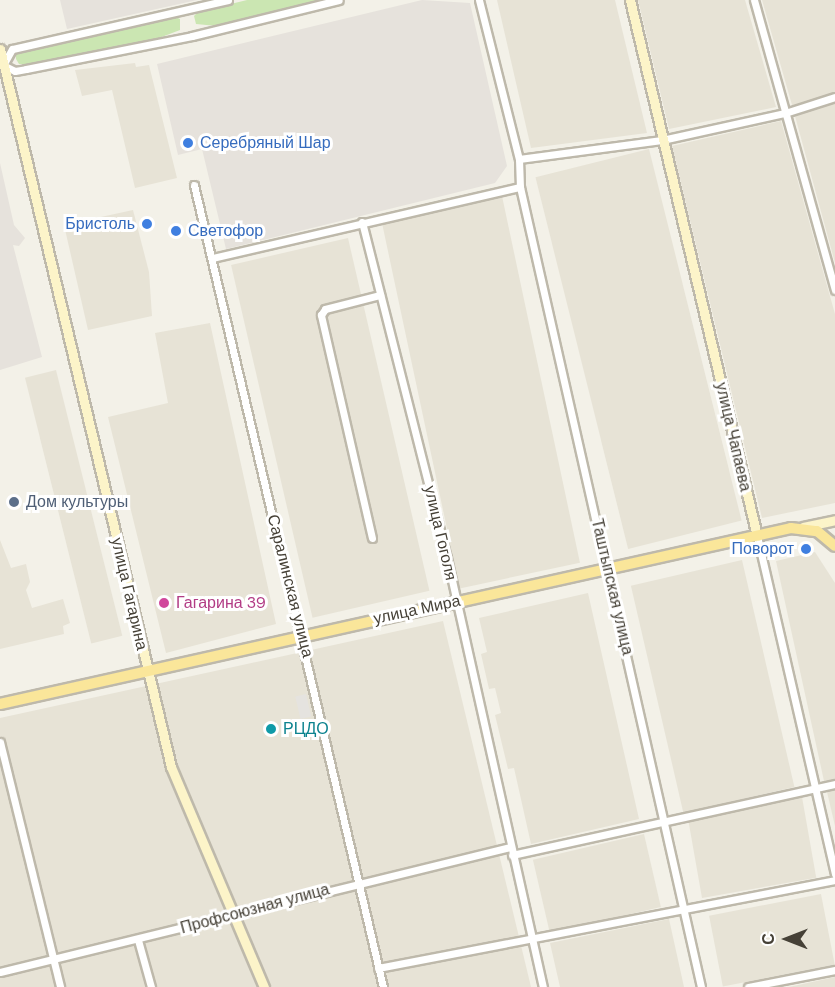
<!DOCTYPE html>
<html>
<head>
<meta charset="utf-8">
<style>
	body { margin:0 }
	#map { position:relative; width:835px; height:987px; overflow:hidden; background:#f3f1e8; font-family:"DM Sans",sans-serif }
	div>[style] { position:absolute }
	.residential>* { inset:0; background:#e7e3d6; transform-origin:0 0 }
	.industrial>* { inset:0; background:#e6e2dc }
	.green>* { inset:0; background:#cbe6b2 }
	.parking>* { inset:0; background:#e5e3df; transform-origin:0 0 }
	.roads { filter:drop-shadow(2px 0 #beb9ab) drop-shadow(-2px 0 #beb9ab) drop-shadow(0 2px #beb9ab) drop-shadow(0 -2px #beb9ab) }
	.street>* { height:7px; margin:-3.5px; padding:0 3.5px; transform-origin:3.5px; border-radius:3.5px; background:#fff }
	.secondary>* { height:9px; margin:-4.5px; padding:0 4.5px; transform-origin:4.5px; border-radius:4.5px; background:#fcf4c9 }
	.primary>* { height:10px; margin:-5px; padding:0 5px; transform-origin:5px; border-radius:5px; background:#fae69a }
	.dots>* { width:16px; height:16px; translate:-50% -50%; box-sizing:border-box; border:3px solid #fff; border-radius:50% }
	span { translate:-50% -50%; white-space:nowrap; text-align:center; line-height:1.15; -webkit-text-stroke:6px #fff; paint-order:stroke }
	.shop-label { font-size:16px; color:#366cbe }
	.left { translate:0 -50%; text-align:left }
	.right { translate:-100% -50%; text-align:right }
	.street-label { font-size:16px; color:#464137 }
	.service-label { font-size:16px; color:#4e5e75 }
	.hotel-label { font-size:16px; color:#b23c85 }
	.culture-label { font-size:16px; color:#0d838f }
	.north { position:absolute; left:757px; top:909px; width:60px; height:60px; -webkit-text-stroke:4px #fff; paint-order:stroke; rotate:270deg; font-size:16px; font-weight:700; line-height:24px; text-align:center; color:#464137 }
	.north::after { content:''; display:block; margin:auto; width:21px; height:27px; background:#464137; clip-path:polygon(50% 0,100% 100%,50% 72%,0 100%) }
</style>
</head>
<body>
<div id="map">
	<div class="residential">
		<div style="clip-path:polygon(497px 0,615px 0,647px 133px,531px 148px)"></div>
		<div style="clip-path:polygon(638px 0,745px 0,776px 107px,669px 129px)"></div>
		<div style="clip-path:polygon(762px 0,835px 0,835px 263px,792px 105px)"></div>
		<div style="clip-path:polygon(135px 63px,136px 67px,149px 65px,177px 178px,135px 188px,112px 90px,82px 96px,75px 70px)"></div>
		<div style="clip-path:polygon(781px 121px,835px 314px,835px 503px,762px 518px,672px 146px)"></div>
		<div style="left:649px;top:149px;width:383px;height:117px;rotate:76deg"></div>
		<div style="left:502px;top:196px;width:375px;height:123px;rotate:78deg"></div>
		<div style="clip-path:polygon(133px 210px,149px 272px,152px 316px,88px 330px,64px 225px)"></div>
		<div style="left:348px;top:238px;width:362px;height:120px;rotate:77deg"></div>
		<div style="clip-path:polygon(210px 323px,276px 624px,166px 653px,108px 417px,168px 403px,155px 333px)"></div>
		<div style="left:56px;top:370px;width:274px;height:32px;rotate:76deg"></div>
		<div style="clip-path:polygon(0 540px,11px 568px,26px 564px,30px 582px,26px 590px,32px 608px,63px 599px,70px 623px,63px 626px,64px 634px,0 649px)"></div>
		<div style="clip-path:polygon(815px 552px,835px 583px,835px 779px,824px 781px,776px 561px)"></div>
		<div style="left:742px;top:560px;width:233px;height:114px;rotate:77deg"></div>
		<div style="clip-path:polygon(588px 593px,639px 819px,531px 844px,514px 768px,508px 769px,495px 715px,501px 713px,495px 688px,489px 689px,481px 654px,487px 652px,479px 618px)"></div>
		<div style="clip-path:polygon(443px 621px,531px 987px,0 987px,0 718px)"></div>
		<div style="clip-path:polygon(835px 790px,835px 826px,827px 792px)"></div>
		<div style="left:802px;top:797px;width:82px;height:116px;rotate:80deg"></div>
		<div style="left:644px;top:834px;width:75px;height:114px;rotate:77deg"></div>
		<div style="left:821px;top:894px;width:72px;height:114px;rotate:79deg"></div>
		<div style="clip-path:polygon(669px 919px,684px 987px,560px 987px,550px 943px)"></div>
		<div style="clip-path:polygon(835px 977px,835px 987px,789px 987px)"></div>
	</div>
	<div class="industrial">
		<div style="clip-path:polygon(60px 0,197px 0,67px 29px)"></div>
		<div style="clip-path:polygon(422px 0,470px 3px,507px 166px,495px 183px,226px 249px,202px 149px,178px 155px,157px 64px)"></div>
		<div style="clip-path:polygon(0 163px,14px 225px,25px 238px,19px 246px,13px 245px,42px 357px,0 370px)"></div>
	</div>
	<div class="green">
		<div style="clip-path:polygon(247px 0,325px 0,217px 26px,196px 24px,194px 16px,198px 12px)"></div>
		<div style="clip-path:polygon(174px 16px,180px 19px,180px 30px,146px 43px,30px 65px,19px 64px,16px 59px,16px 54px,25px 49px)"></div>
	</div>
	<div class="parking">
		<div style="left:306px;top:694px;width:23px;height:11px;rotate:77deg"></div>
	</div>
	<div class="roads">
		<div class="street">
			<div style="left:228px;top:0;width:221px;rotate:167.2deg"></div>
			<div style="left:12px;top:49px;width:18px;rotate:119deg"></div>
			<div style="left:3px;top:65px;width:13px;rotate:27deg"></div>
			<div style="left:15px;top:71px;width:11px;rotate:-10deg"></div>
			<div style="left:26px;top:69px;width:169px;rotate:-11.2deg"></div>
			<div style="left:192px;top:36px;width:151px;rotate:-13.8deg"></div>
			<div style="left:479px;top:0;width:164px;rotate:75.9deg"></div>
			<div style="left:519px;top:159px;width:28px;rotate:88deg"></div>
			<div style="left:520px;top:187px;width:820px;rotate:77.25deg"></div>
			<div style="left:754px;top:0;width:301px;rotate:74.4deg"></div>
			<div style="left:519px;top:159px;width:144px;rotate:-7.6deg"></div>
			<div style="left:662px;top:140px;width:126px;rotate:-12.4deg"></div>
			<div style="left:785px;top:113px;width:52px;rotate:-17.7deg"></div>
			<div style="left:194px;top:185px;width:824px;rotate:76.74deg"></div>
			<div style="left:362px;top:222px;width:347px;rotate:75.8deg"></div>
			<div style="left:447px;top:558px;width:440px;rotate:77.4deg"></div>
			<div style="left:212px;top:258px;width:316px;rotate:-13deg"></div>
			<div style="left:757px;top:536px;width:347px;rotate:77deg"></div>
			<div style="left:372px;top:538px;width:229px;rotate:-102.9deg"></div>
			<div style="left:321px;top:315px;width:7px;rotate:-56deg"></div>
			<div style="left:325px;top:309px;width:57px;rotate:-14.3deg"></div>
			<div style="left:0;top:742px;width:252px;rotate:76.2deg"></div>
			<div style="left:512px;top:855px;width:331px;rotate:-12.4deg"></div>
			<div style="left:138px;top:940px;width:49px;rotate:74.5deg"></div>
			<div style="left:378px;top:968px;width:465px;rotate:-10.9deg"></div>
			<div style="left:0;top:972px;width:525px;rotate:-13.77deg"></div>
			<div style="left:748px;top:987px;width:89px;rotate:-11.1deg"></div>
		</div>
		<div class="secondary">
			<div style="left:630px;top:0;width:551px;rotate:76.67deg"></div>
			<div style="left:0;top:49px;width:738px;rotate:76.6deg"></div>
			<div style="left:171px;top:767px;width:239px;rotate:67.1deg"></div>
			<div style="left:803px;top:527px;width:33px;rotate:-12deg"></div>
		</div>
		<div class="primary">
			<div style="left:0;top:704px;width:810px;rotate:-12.54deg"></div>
			<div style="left:791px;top:528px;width:26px;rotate:7deg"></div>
			<div style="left:817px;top:531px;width:23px;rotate:40deg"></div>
		</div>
	</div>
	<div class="dots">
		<div style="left:188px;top:143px;background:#3f7fe0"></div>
		<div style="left:147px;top:224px;background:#3f7fe0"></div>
		<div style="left:176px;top:231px;background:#3f7fe0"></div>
		<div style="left:14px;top:502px;background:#5c6f8a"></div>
		<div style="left:806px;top:549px;background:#3f7fe0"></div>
		<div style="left:164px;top:603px;background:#d1479c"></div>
		<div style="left:271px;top:729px;background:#0f9aa8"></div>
	</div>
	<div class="shop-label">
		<span class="left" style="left:200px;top:143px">Серебряный Шар</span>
		<span class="right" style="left:135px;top:224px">Бристоль</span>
		<span class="left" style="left:188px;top:231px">Светофор</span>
		<span class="right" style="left:794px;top:549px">Поворот</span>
	</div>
	<div class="street-label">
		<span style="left:733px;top:437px;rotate:77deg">улица Чапаева</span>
		<span style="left:440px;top:533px;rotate:77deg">улица Гоголя</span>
		<span style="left:290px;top:586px;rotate:76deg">Саралинская улица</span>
		<span style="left:612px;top:587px;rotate:77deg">Таштыпская улица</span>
		<span style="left:129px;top:594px;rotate:77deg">улица Гагарина</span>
		<span style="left:417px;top:610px;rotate:-12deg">улица Мира</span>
		<span style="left:255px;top:909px;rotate:-15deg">Профсоюзная улица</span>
	</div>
	<div class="service-label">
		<span class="left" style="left:26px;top:502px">Дом культуры</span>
	</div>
	<div class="hotel-label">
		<span class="left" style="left:176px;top:603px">Гагарина 39</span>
	</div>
	<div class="culture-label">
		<span class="left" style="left:283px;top:729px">РЦДО</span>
	</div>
	<div class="north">С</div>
</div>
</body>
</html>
